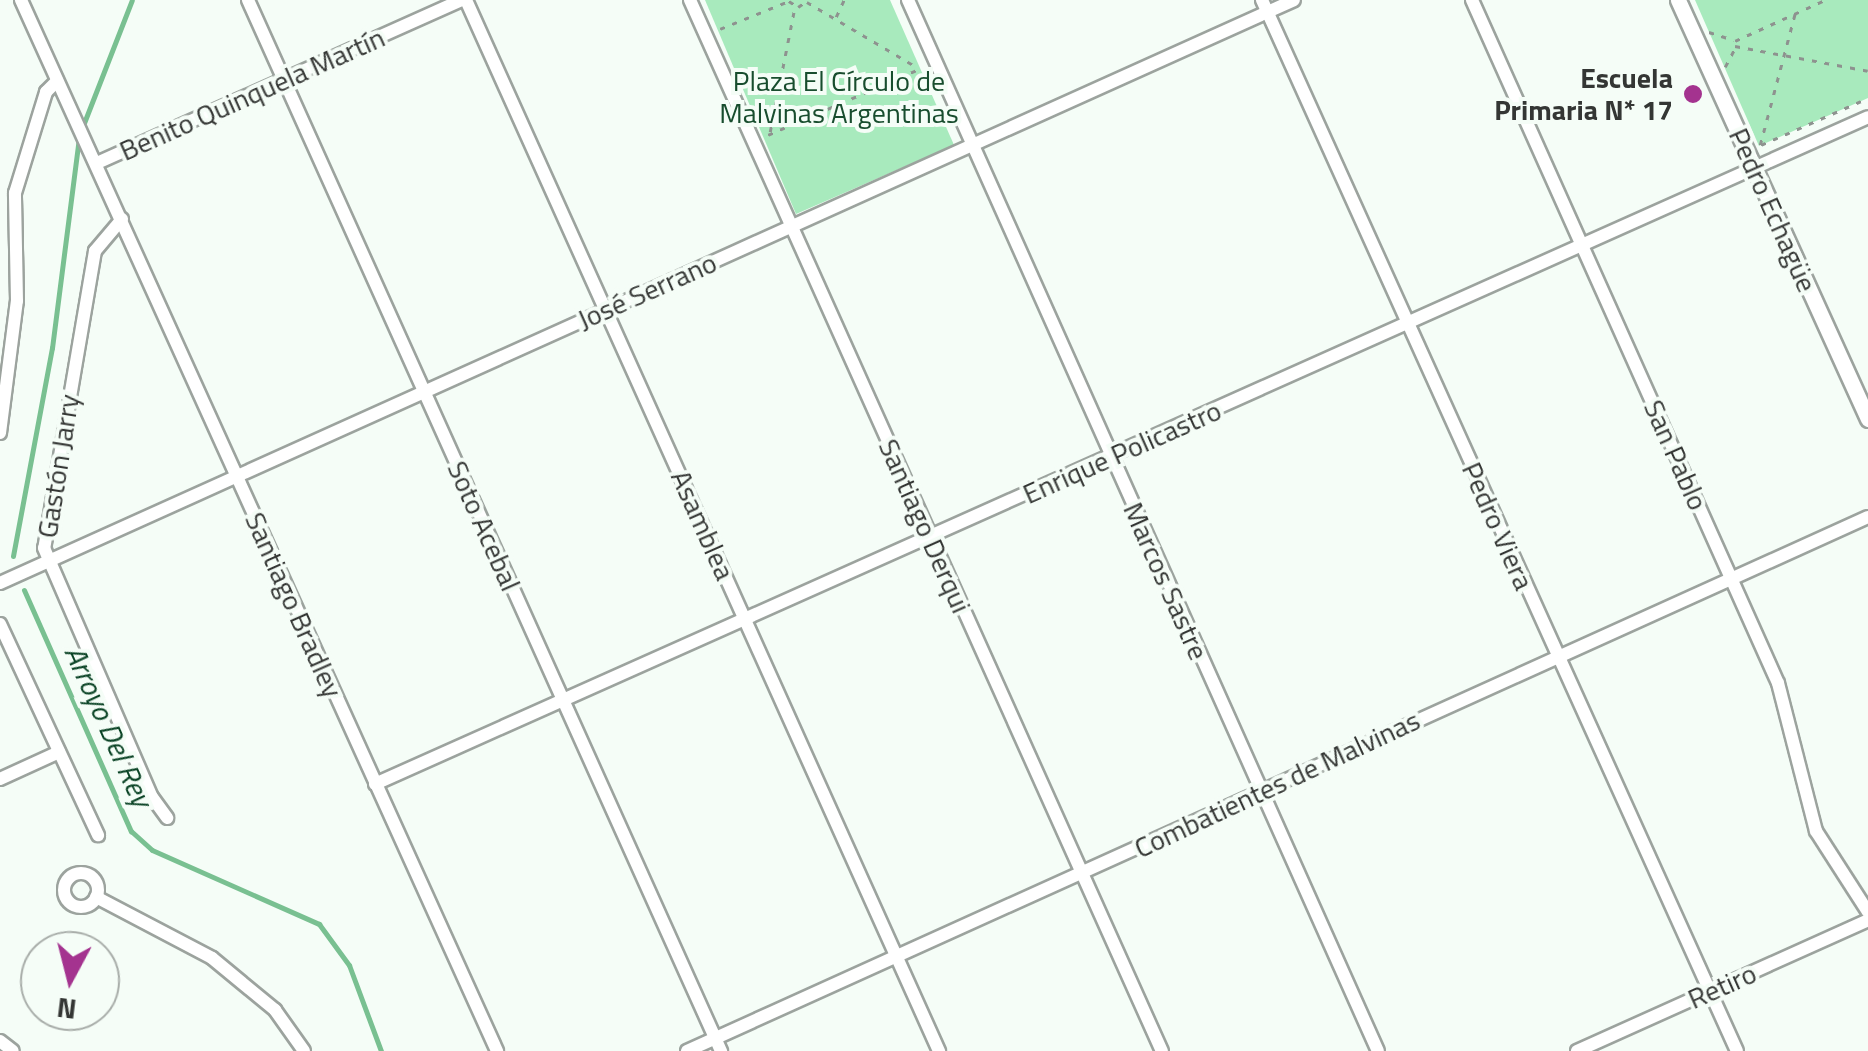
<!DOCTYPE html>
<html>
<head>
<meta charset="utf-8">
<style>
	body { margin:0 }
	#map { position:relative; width:1868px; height:1051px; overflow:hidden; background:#f5fdf7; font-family:"Titillium Web",sans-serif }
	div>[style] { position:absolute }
	.green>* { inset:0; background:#a8eabd }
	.stream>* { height:5px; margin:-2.5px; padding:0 2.5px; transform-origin:2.5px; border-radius:2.5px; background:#79c091 }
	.path>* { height:2.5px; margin-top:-1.25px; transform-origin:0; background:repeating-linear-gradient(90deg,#8e928f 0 5px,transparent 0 13px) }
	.roads { filter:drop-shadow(2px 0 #9ca39e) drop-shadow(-2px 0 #9ca39e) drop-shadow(0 2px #9ca39e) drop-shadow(0 -2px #9ca39e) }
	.minor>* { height:12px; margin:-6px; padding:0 6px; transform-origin:6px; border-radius:6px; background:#fff }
	.minor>.ring { margin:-6px; padding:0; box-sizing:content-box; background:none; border:12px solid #fff; border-radius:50% }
	.tertiary>* { height:15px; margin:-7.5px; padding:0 7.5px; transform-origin:7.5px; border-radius:7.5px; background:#fff }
	.dots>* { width:28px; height:28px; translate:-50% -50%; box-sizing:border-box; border:5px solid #f5fdf7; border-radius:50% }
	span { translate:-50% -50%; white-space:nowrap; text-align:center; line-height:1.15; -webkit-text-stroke:8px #f5fdf7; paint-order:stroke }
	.poi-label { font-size:28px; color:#343634; font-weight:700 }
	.right { translate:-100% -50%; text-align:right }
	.park-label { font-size:28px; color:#184d2e }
	.street-label { font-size:28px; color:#343634 }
	.water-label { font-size:30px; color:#0a4325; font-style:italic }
	.north { position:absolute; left:20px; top:931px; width:100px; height:100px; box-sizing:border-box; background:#f5fdf7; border:2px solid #a8ada9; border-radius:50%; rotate:187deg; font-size:28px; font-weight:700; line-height:40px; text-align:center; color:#343634 }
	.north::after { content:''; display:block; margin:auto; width:35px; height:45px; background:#a4338f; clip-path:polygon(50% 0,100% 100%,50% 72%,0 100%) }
</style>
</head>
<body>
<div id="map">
	<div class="green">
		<div style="clip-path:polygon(705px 0,890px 0,954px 145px,796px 214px)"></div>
		<div style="clip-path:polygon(1695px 0,1868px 0,1868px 98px,1759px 146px)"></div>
	</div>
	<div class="stream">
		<div style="left:82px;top:128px;width:137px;rotate:-68.7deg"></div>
		<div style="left:13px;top:556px;width:212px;rotate:-79.4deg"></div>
		<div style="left:52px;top:348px;width:212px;rotate:-82.7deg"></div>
		<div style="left:24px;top:590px;width:264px;rotate:66.1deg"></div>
		<div style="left:131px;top:831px;width:28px;rotate:42deg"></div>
		<div style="left:152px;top:850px;width:183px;rotate:23.9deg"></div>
		<div style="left:319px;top:924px;width:51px;rotate:53.8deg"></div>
		<div style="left:349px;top:965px;width:92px;rotate:69.6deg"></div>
	</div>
	<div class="path">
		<div style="left:807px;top:2px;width:129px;rotate:30.7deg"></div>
		<div style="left:836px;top:17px;width:19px;rotate:-65deg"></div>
		<div style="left:720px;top:29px;width:74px;rotate:-22.1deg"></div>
		<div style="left:789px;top:1px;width:11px;rotate:34deg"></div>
		<div style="left:798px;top:7px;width:12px;rotate:-35deg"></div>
		<div style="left:1709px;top:32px;width:26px;rotate:18deg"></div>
		<div style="left:1735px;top:41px;width:99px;rotate:-24.5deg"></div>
		<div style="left:1735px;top:46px;width:135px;rotate:10.6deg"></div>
		<div style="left:1725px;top:67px;width:21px;rotate:-62deg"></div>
		<div style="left:770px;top:132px;width:128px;rotate:-78.8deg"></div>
		<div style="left:768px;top:135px;width:167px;rotate:-23.6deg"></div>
		<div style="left:1760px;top:145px;width:137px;rotate:-75.1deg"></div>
		<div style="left:1761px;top:145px;width:117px;rotate:-23.7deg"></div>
	</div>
	<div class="roads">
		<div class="minor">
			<div style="left:21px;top:0;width:1154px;rotate:65.63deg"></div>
			<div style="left:248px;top:0;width:1153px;rotate:65.77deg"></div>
			<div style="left:466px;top:0;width:1153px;rotate:65.77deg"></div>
			<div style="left:690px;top:0;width:1152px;rotate:65.82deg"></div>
			<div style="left:908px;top:0;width:1151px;rotate:65.91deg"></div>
			<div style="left:1262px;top:0;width:1153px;rotate:65.68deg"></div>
			<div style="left:1472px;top:0;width:748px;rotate:65.87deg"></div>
			<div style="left:1778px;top:683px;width:153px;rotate:75.6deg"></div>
			<div style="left:1816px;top:831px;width:96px;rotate:57.3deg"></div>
			<div style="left:97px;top:163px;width:400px;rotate:-24.1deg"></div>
			<div style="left:122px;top:219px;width:42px;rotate:130.2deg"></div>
			<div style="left:95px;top:251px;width:301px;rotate:99.7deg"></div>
			<div style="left:44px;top:548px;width:271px;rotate:66.6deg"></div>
			<div style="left:152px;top:797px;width:26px;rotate:54deg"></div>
			<div style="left:0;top:433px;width:133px;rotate:-82.7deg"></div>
			<div style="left:17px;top:301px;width:108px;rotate:-91.1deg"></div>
			<div style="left:15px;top:193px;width:106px;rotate:-72.9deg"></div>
			<div style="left:46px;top:92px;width:16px;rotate:-45deg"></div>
			<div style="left:0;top:583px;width:1419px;rotate:-24.25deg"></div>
			<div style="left:0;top:624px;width:233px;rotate:65.1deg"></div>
			<div style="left:0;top:779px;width:65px;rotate:-24.6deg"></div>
			<div style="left:375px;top:784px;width:1635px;rotate:-24.07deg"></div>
			<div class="ring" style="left:64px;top:873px;width:22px;height:22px"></div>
			<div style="left:96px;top:897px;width:131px;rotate:27.7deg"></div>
			<div style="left:212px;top:958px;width:82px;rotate:39.5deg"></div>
			<div style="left:275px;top:1010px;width:50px;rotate:54.7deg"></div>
			<div style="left:0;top:1041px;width:16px;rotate:38deg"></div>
			<div style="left:687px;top:1051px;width:1296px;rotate:-24.33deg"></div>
			<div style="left:1577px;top:1051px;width:319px;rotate:-24.2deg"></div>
		</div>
		<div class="tertiary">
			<div style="left:1678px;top:0;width:460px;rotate:65.6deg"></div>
		</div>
	</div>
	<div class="dots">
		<div style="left:1693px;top:94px;background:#a4338f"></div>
	</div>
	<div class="poi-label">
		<span class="right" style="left:1673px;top:94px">Escuela<br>Primaria N* 17</span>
	</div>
	<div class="park-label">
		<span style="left:839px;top:97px">Plaza El Círculo de<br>Malvinas Argentinas</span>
	</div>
	<div class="street-label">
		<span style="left:252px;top:94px;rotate:-24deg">Benito Quinquela Martín</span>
		<span style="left:1773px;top:210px;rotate:66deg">Pedro Echagüe</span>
		<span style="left:647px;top:291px;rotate:-24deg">José Serrano</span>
		<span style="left:1122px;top:452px;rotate:-24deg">Enrique Policastro</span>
		<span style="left:1676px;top:455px;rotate:66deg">San Pablo</span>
		<span style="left:58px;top:466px;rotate:-81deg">Gastón Jarry</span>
		<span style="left:703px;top:525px;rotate:66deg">Asamblea</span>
		<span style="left:484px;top:526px;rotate:66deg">Soto Acebal</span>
		<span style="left:925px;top:526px;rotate:66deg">Santiago Derqui</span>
		<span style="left:1498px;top:526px;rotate:66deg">Pedro Viera</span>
		<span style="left:1166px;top:581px;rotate:66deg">Marcos Sastre</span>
		<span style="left:294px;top:605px;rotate:66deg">Santiago Bradley</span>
		<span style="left:1277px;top:784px;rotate:-25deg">Combatientes de Malvinas</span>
		<span style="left:1722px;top:986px;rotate:-24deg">Retiro</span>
	</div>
	<div class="water-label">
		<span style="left:109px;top:726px;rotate:66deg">Arroyo Del Rey</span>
	</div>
	<div class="north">N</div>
</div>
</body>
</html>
